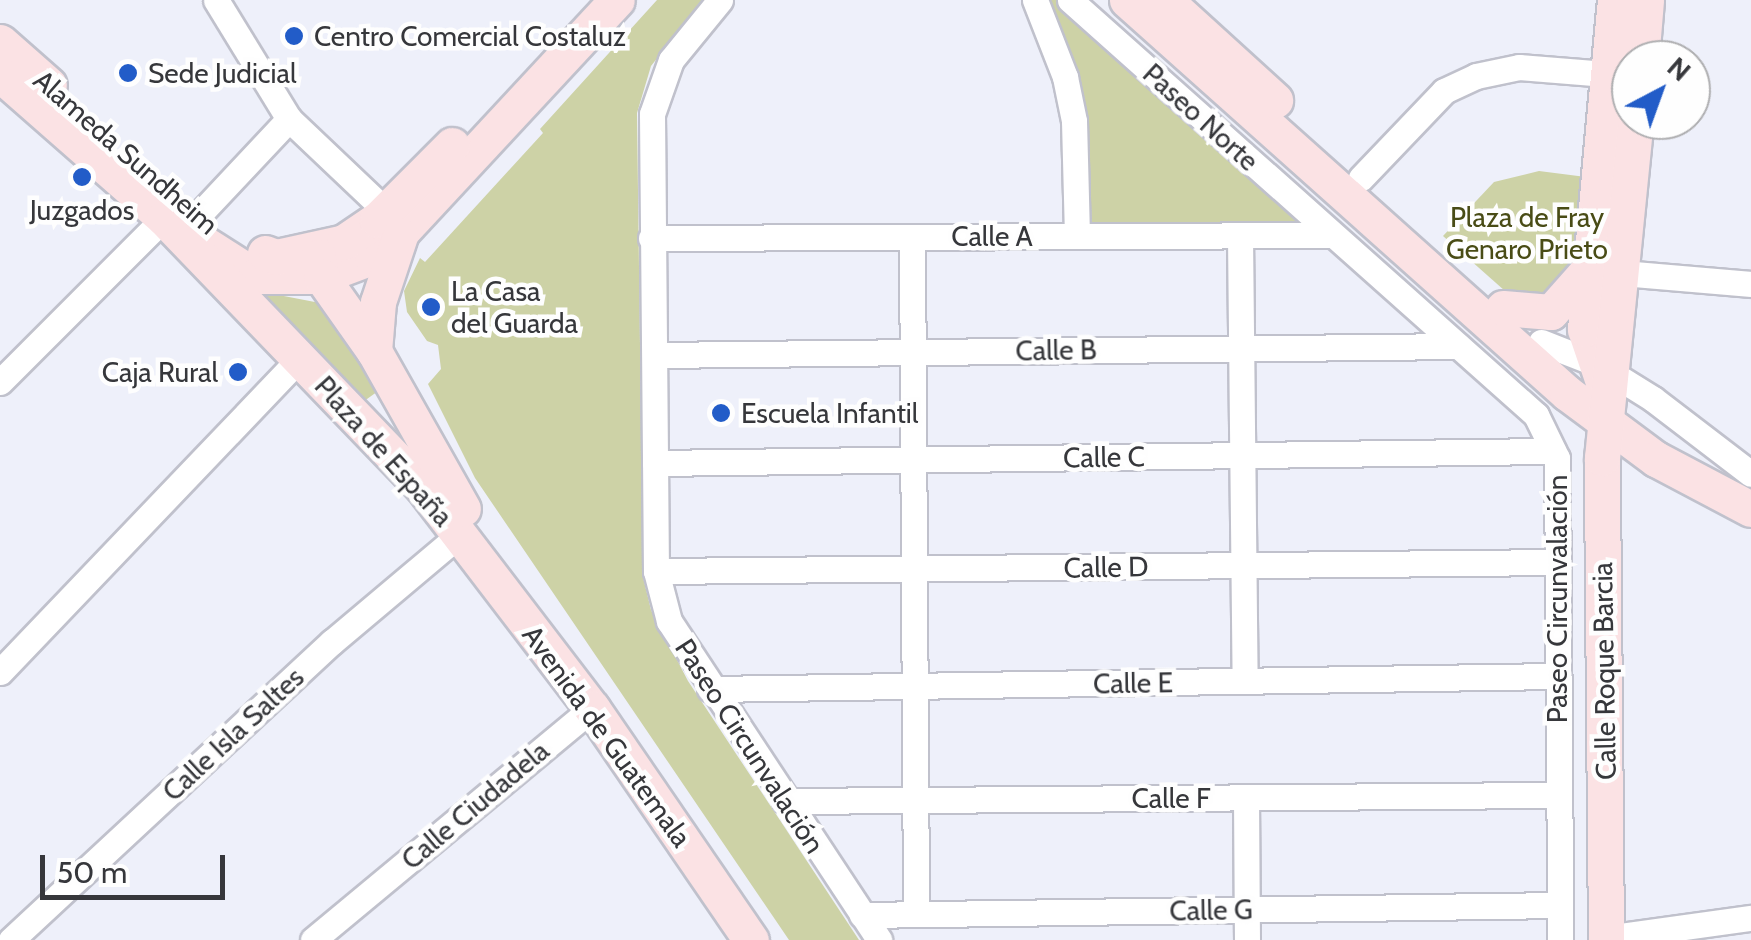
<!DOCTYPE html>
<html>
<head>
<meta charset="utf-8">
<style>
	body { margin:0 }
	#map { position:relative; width:1751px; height:940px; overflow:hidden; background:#eef0fa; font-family:Cabin,sans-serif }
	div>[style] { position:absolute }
	.green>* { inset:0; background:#cdd2a6 }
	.roads { filter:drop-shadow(2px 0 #c0c1cc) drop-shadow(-2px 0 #c0c1cc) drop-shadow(0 2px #c0c1cc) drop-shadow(0 -2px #c0c1cc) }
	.street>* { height:25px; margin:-12.5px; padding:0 12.5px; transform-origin:12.5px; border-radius:12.5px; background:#fff }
	.secondary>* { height:35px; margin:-17.5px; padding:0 17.5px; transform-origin:17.5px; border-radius:17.5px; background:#fbe2e4 }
	.dots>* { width:28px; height:28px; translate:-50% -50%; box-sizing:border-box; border:5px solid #fefefe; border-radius:50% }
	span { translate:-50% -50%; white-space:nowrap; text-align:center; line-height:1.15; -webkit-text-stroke:9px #fefefe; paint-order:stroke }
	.poi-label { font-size:28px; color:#36373b }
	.left { translate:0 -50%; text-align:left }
	.right { translate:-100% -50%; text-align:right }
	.street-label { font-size:28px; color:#36373b }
	.park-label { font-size:28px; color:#494c16 }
	.north { position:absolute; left:1611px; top:40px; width:100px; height:100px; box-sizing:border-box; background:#fefefe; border:2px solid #aeaeb0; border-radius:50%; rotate:41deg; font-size:28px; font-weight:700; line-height:40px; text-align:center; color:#36373b }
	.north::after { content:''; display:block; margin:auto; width:35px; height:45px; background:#225cc8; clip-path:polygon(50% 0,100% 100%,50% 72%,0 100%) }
	.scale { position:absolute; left:40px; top:855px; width:185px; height:45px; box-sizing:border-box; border:5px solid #36373b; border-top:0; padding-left:12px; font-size:30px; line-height:35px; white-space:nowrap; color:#36373b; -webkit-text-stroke:8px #fefefe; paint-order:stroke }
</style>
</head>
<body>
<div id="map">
	<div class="green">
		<div style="clip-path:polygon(657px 0,703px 0,651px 66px,637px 113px,643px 577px,651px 610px,688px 681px,859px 940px,789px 940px,475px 478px,428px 384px,441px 369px,438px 345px,427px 341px,407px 312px,404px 291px,420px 258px,425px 262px,543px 133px,540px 129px)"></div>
		<div style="clip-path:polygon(1043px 0,1060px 0,1313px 227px,1085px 227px)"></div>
		<div style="clip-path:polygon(1539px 171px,1586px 177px,1582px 259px,1554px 294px,1530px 297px,1505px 291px,1443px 236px,1494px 182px)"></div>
		<div style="clip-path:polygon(248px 289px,320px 303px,381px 389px,360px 404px)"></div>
	</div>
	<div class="roads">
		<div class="street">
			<div style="left:216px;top:0;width:140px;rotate:58.5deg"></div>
			<div style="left:289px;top:119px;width:134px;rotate:43.5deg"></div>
			<div style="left:720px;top:0;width:77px;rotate:129.2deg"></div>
			<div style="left:671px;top:60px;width:57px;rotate:109.4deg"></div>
			<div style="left:652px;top:114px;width:457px;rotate:89.5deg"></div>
			<div style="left:656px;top:571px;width:52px;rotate:75.4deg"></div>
			<div style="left:669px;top:621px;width:382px;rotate:56.6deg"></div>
			<div style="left:1035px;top:0;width:83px;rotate:68.7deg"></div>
			<div style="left:1065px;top:77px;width:45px;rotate:78.4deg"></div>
			<div style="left:1074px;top:121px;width:115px;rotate:88.5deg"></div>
			<div style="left:1070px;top:0;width:624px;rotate:41.69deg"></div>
			<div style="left:1536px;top:415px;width:48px;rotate:64deg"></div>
			<div style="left:1557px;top:458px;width:482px;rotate:89.6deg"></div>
			<div style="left:1361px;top:178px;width:120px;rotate:-46.3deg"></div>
			<div style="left:1444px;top:91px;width:35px;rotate:-25deg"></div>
			<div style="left:1476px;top:76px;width:44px;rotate:-11.8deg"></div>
			<div style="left:1519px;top:67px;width:112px;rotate:4.6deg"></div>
			<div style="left:196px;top:218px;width:136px;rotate:-46.8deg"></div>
			<div style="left:1240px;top:236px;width:445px;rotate:89.4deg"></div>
			<div style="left:912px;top:237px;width:677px;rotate:89.66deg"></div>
			<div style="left:651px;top:238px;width:681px;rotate:-0.25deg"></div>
			<div style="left:1623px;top:273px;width:128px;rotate:4.9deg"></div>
			<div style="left:1541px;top:342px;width:60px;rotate:21.4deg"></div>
			<div style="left:1597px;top:364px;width:66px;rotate:32deg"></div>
			<div style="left:1653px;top:399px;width:123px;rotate:37.4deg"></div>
			<div style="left:655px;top:355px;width:803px;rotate:-0.64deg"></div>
			<div style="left:0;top:382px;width:232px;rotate:-45deg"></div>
			<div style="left:655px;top:463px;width:898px;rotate:-0.77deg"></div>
			<div style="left:656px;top:571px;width:900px;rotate:-0.57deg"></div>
			<div style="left:0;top:672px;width:433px;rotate:-46.3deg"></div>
			<div style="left:710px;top:689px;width:846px;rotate:-0.88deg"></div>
			<div style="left:1246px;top:798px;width:142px;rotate:89.6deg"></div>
			<div style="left:785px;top:801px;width:772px;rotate:-0.45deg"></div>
			<div style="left:862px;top:915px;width:697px;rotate:-0.82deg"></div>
			<div style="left:1606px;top:938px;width:146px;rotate:-7.9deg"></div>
			<div style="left:11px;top:940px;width:438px;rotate:-42.9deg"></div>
			<div style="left:332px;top:642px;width:166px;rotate:-40.1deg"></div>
			<div style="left:313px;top:940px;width:363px;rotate:-39.7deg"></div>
		</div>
		<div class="secondary">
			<div style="left:1127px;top:0;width:590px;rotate:41.77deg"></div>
			<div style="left:1567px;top:393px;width:111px;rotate:36.6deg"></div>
			<div style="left:1656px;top:459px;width:107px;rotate:27.8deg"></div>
			<div style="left:1165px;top:0;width:149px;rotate:42.3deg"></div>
			<div style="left:0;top:42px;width:65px;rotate:41.3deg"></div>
			<div style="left:1641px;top:60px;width:60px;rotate:-85.2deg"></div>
			<div style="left:0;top:74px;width:218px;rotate:41.3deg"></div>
			<div style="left:164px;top:218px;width:108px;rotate:32.5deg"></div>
			<div style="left:255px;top:276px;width:66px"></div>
			<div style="left:321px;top:276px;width:54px;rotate:-20.4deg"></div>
			<div style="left:372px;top:257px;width:41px;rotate:-41.1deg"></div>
			<div style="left:403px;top:230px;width:314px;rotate:-47.1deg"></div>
			<div style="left:164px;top:218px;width:372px;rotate:46.1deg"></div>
			<div style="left:422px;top:486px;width:280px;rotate:52.6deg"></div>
			<div style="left:592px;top:708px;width:281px;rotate:55.6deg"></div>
			<div style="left:265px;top:253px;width:12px;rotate:20deg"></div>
			<div style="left:276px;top:257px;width:70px;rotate:-12.4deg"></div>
			<div style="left:344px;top:242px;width:40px;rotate:-34deg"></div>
			<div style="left:377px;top:220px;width:106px;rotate:-45deg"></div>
			<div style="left:318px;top:257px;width:19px;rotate:81deg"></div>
			<div style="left:321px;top:276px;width:92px;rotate:54.8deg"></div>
			<div style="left:374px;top:351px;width:181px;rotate:60.6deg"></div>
			<div style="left:1503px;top:308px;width:48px;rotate:4.8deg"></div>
			<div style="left:1551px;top:312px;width:60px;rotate:-48.4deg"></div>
			<div style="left:374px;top:351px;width:49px;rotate:-85.3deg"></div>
			<div style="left:378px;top:302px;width:70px;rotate:-71.6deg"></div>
			<div style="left:1607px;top:394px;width:69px;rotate:-108.7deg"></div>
			<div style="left:1585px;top:329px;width:330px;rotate:-84.8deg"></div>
			<div style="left:1606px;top:940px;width:482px;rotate:-90.5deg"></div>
			<div style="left:1602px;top:458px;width:340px;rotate:-84.3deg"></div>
		</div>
	</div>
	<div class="dots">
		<div style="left:294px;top:36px;background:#225cc8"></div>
		<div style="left:128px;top:73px;background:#225cc8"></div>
		<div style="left:82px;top:177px;background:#225cc8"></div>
		<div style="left:431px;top:307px;background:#225cc8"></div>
		<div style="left:238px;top:372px;background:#225cc8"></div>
		<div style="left:721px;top:413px;background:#225cc8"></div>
	</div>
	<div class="poi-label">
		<span class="left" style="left:314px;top:36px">Centro Comercial Costaluz</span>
		<span class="left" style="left:148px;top:73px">Sede Judicial</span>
		<span style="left:82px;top:210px">Juzgados</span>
		<span class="left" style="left:451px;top:307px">La Casa<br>del Guarda</span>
		<span class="right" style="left:218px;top:372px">Caja Rural</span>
		<span class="left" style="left:741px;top:413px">Escuela Infantil</span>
	</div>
	<div class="street-label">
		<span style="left:1201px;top:117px;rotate:42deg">Paseo Norte</span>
		<span style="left:126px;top:152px;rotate:41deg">Alameda Sundheim</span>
		<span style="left:992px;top:236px">Calle A</span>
		<span style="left:1056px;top:350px;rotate:-1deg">Calle B</span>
		<span style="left:384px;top:451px;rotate:48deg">Plaza de España</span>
		<span style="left:1104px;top:457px;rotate:-1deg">Calle C</span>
		<span style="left:1106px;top:567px;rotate:-1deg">Calle D</span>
		<span style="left:1557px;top:599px;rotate:-90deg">Paseo Circunvalación</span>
		<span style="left:1604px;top:671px;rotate:-91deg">Calle Roque Barcia</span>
		<span style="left:1133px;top:683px;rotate:-1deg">Calle E</span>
		<span style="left:233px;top:734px;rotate:-43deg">Calle Isla Saltes</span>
		<span style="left:607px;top:736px;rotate:54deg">Avenida de Guatemala</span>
		<span style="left:750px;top:746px;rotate:57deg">Paseo Circunvalación</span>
		<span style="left:1171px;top:798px">Calle F</span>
		<span style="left:475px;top:805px;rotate:-40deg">Calle Ciudadela</span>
		<span style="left:1211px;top:910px;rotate:-1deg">Calle G</span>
	</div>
	<div class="park-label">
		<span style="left:1527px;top:233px">Plaza de Fray<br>Genaro Prieto</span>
	</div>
	<div class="north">N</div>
	<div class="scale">50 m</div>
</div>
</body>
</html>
